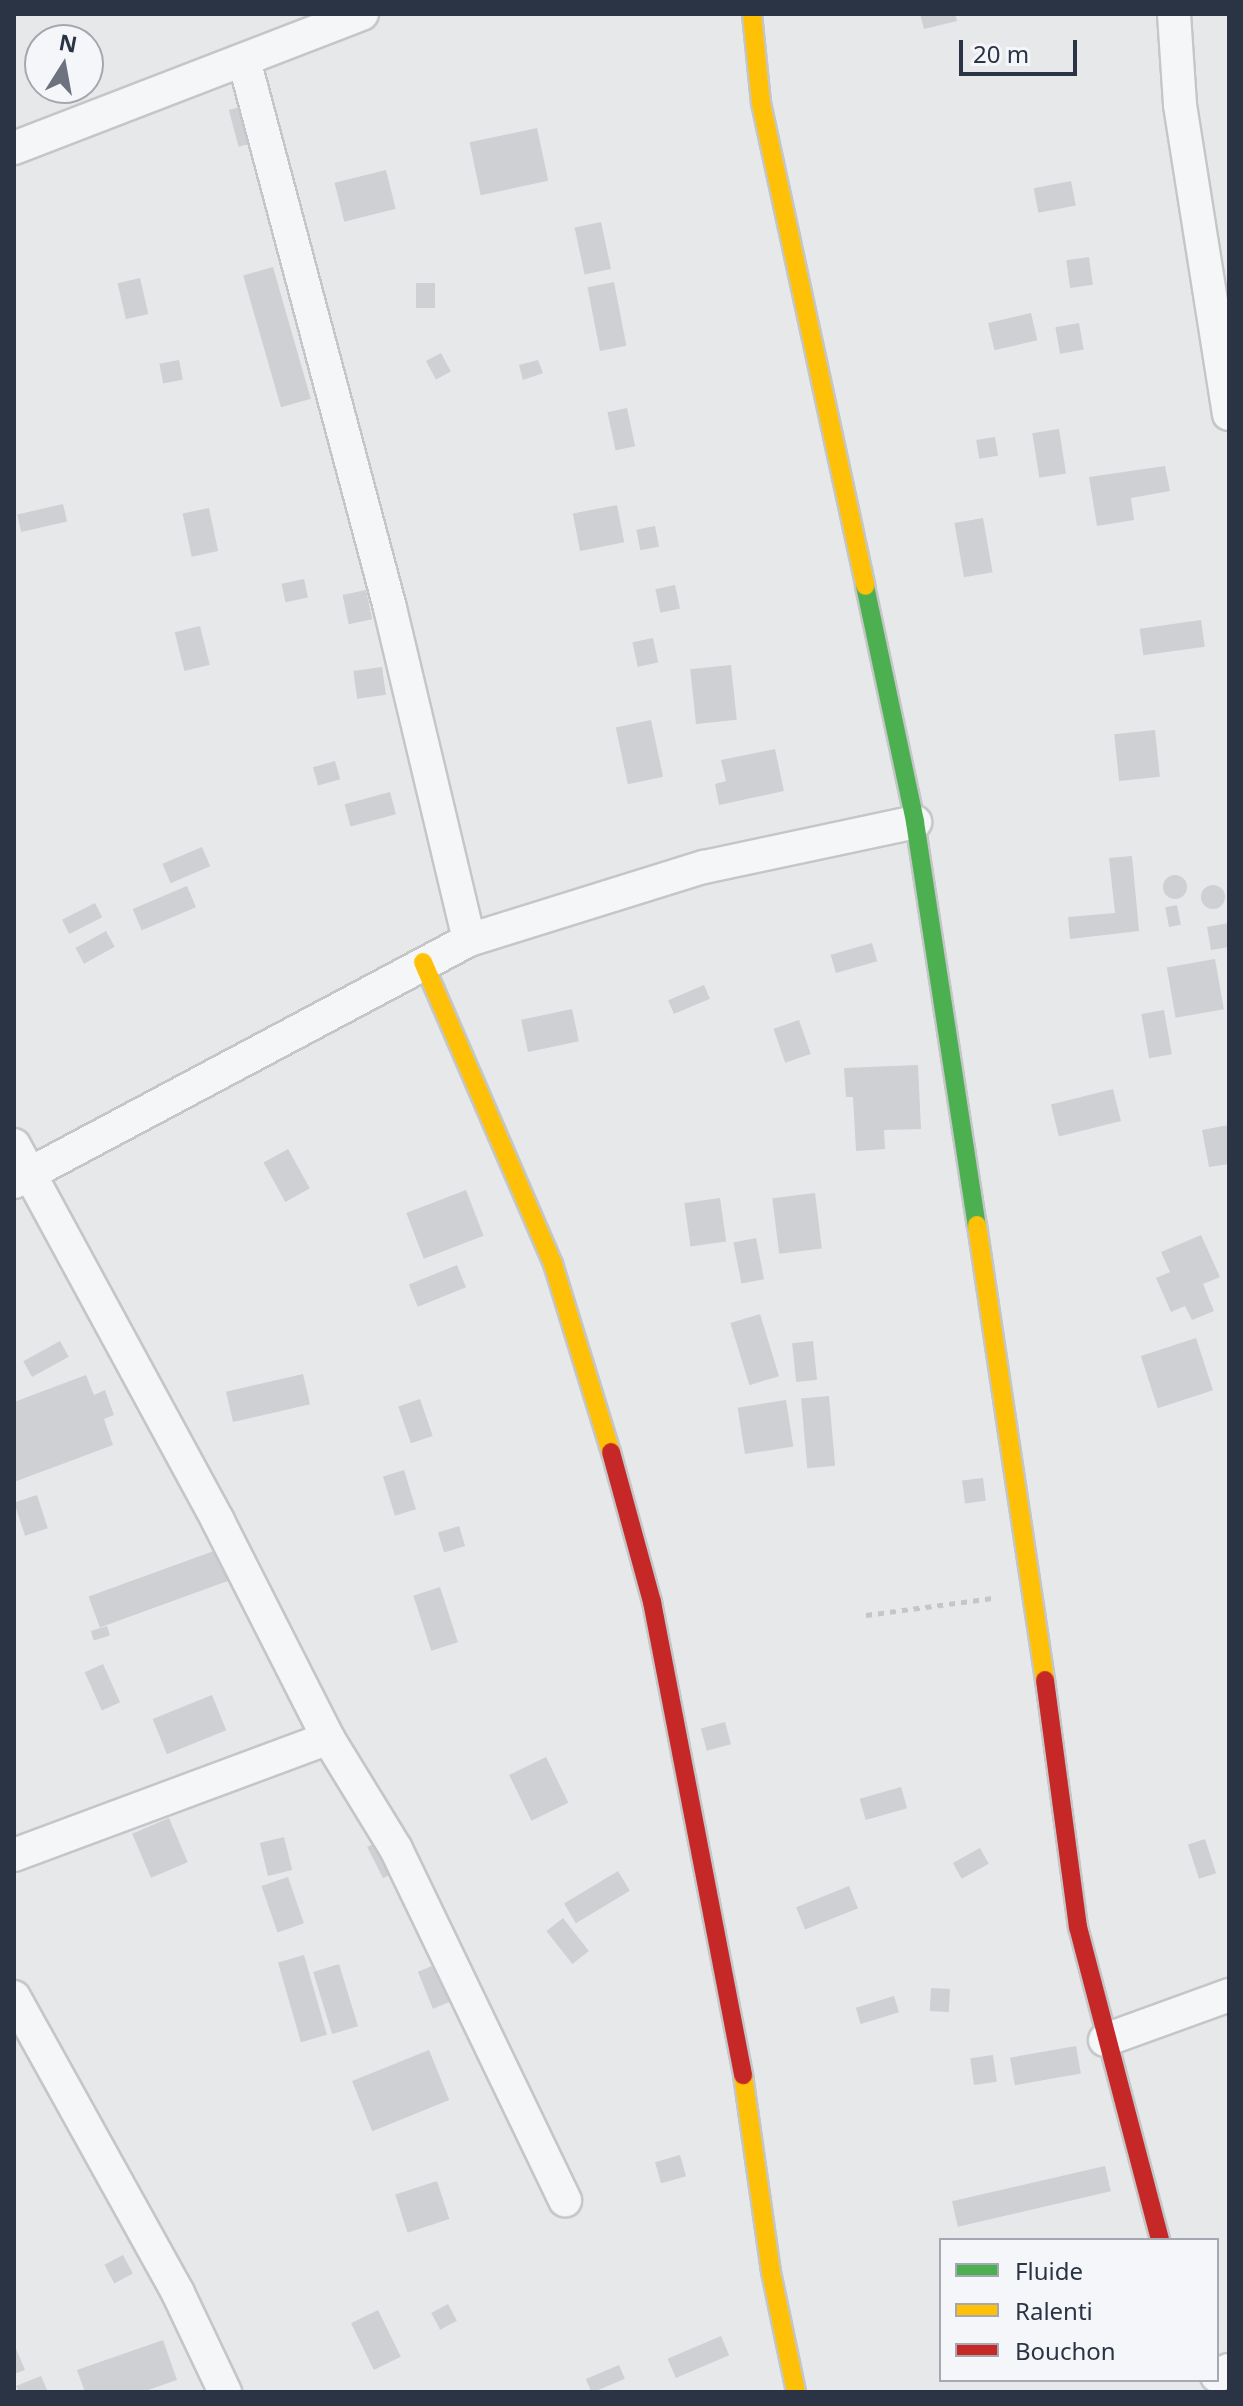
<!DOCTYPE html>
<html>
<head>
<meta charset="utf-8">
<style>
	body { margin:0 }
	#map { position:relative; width:1243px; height:2406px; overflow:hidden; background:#e6e8ea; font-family:"Noto Sans",sans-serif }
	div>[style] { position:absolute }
	.building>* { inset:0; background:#ced0d3; transform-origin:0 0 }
	.round { border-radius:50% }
	.path>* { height:5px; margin-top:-2.5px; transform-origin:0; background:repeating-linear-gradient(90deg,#c5c6ca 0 6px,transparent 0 12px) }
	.roads { filter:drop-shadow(2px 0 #c4c6c8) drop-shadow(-2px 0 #c4c6c8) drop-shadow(0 2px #c4c6c8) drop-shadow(0 -2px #c4c6c8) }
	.street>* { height:32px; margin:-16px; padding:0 16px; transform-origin:16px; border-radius:16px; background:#f5f6f7 }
	.fast>* { height:18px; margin:-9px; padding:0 9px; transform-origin:9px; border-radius:9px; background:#4caf50 }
	.slow>* { height:18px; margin:-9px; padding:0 9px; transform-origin:9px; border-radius:9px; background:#ffc107 }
	.jam>* { height:18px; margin:-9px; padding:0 9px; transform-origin:9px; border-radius:9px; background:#c62828 }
	span { translate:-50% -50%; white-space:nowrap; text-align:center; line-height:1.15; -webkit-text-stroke:8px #f4f6f9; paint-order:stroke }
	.frame { position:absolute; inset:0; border:16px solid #2b3445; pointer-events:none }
	.legend { position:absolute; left:939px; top:2238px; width:280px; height:144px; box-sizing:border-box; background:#f4f6f9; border:2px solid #a4a8b1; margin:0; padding:10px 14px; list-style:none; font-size:24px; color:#2b3445 }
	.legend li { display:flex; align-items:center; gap:16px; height:40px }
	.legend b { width:40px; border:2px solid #a4a8b1 }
	.north { position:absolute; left:24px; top:24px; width:80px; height:80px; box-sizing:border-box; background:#f4f6f9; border:2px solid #a4a8b1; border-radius:50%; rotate:11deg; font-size:22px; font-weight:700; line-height:32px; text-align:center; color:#2b3445 }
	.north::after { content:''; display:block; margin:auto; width:28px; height:36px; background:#6c737f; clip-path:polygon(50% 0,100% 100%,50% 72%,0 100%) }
	.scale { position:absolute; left:959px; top:40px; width:118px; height:36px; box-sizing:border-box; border:4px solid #2b3445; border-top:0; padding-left:10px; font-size:24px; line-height:28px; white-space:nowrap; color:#2b3445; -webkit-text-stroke:6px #f4f6f9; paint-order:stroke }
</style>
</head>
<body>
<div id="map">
	<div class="building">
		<div style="clip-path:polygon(920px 14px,955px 14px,957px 21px,924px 29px)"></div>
		<div style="left:251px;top:104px;width:38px;height:23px;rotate:75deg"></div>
		<div style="left:537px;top:128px;width:54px;height:69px;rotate:78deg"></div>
		<div style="left:386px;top:170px;width:40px;height:53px;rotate:76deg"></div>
		<div style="left:1071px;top:181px;width:25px;height:38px;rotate:79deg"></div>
		<div style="left:601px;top:222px;width:48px;height:27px;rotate:78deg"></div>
		<div style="left:1089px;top:257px;width:28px;height:23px;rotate:82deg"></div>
		<div style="left:273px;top:267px;width:137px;height:31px;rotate:74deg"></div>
		<div style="left:140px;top:278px;width:37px;height:23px;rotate:77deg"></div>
		<div style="left:614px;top:282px;width:65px;height:27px;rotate:79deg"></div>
		<div style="left:416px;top:283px;width:19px;height:25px"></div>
		<div style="left:1031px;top:313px;width:28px;height:44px;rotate:77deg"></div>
		<div style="left:1079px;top:323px;width:27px;height:24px;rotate:80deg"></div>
		<div style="left:441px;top:353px;width:21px;height:17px;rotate:62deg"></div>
		<div style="left:179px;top:360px;width:20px;height:20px;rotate:79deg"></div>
		<div style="clip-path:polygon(538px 360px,543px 373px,523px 380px,519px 365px)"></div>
		<div style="left:627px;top:408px;width:39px;height:20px;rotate:78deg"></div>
		<div style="left:1059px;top:429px;width:45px;height:27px;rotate:81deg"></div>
		<div style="left:995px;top:437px;width:19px;height:19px;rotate:81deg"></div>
		<div style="clip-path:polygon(1165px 466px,1170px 491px,1131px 498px,1134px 520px,1097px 526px,1089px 477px)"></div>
		<div style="left:63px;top:504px;width:18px;height:47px;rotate:77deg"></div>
		<div style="left:617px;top:505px;width:38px;height:45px;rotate:79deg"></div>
		<div style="left:209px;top:508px;width:44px;height:27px;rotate:78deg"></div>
		<div style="left:983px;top:518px;width:55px;height:29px;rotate:80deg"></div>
		<div style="left:655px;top:526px;width:21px;height:19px;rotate:79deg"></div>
		<div style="left:304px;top:579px;width:19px;height:23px;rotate:78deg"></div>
		<div style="left:675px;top:585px;width:24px;height:20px;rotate:78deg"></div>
		<div style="left:366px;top:590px;width:30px;height:24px;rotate:78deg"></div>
		<div style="left:1201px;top:620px;width:27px;height:62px;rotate:82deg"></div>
		<div style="left:200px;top:626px;width:40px;height:26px;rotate:76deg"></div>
		<div style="left:653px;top:638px;width:25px;height:21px;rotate:78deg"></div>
		<div style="left:731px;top:665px;width:55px;height:41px;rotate:84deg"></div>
		<div style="left:382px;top:667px;width:28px;height:29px;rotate:82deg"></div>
		<div style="left:651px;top:720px;width:58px;height:36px;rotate:78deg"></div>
		<div style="left:1155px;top:730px;width:47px;height:41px;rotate:84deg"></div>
		<div style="clip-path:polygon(775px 749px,784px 791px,719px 805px,715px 784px,726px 781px,721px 760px)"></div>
		<div style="left:335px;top:761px;width:19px;height:23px;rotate:74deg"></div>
		<div style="left:390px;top:792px;width:23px;height:47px;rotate:75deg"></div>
		<div style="left:202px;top:847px;width:21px;height:43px;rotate:67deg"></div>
		<div style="clip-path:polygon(1132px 856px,1139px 931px,1070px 939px,1068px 917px,1115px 913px,1109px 858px)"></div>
		<div class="round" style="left:1163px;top:875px;width:24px;height:24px"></div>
		<div class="round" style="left:1201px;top:885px;width:24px;height:24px"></div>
		<div style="left:187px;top:886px;width:23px;height:59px;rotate:67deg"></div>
		<div style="left:95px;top:903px;width:16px;height:37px;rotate:63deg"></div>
		<div style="left:1177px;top:905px;width:20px;height:12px;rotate:79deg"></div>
		<div style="clip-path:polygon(1229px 923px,1229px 947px,1211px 950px,1207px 927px)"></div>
		<div style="left:106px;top:931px;width:18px;height:35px;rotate:61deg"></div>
		<div style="left:872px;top:943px;width:19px;height:43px;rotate:74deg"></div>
		<div style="left:1215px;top:959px;width:51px;height:49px;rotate:80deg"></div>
		<div style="left:704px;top:985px;width:15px;height:39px;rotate:67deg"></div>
		<div style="left:572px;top:1009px;width:33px;height:52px;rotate:78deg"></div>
		<div style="left:1164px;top:1010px;width:45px;height:23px;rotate:80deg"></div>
		<div style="left:799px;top:1020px;width:36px;height:27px;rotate:71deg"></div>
		<div style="clip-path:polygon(918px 1065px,921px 1129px,884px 1130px,885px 1149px,856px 1151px,853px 1097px,846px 1097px,844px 1068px)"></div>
		<div style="left:1113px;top:1089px;width:33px;height:64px;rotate:76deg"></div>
		<div style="clip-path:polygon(1229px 1125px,1229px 1164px,1209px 1167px,1202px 1130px)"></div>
		<div style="left:288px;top:1149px;width:45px;height:28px;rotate:61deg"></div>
		<div style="left:466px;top:1190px;width:49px;height:64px;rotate:69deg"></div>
		<div style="left:815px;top:1193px;width:56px;height:43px;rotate:83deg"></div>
		<div style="left:720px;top:1198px;width:44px;height:36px;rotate:82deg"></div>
		<div style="clip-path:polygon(1201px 1235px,1220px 1277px,1203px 1284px,1214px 1311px,1192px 1320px,1185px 1306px,1171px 1312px,1156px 1278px,1170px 1272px,1161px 1252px)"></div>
		<div style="left:756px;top:1238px;width:42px;height:23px;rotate:79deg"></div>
		<div style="left:457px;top:1265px;width:24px;height:52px;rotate:68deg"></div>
		<div style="left:760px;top:1314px;width:65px;height:31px;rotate:73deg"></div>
		<div style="left:1196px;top:1338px;width:55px;height:58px;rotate:72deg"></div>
		<div style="left:60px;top:1341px;width:18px;height:42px;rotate:61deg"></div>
		<div style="left:813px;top:1341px;width:39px;height:21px;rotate:84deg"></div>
		<div style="left:303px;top:1374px;width:31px;height:79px;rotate:77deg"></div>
		<div style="clip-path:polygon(86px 1375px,94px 1395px,105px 1390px,114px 1415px,104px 1419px,113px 1445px,14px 1482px,14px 1402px)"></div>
		<div style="left:829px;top:1396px;width:70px;height:28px;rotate:85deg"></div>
		<div style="left:420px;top:1399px;width:39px;height:23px;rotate:71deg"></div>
		<div style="left:786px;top:1400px;width:47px;height:49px;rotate:81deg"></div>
		<div style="left:404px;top:1470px;width:41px;height:22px;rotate:73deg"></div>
		<div style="left:983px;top:1478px;width:23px;height:21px;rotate:83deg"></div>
		<div style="left:37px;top:1495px;width:35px;height:24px;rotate:72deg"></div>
		<div style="left:459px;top:1526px;width:21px;height:22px;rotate:73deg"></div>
		<div style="left:222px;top:1548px;width:33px;height:142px;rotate:70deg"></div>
		<div style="left:440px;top:1587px;width:58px;height:28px;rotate:72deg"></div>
		<div style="left:107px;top:1626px;width:10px;height:17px;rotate:73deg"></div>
		<div style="left:103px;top:1664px;width:42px;height:20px;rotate:66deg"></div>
		<div style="left:212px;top:1695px;width:38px;height:64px;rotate:68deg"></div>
		<div style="left:725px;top:1722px;width:23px;height:25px;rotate:75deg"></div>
		<div style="left:546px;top:1757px;width:51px;height:41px;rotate:64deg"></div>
		<div style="left:901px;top:1787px;width:22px;height:43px;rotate:74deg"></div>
		<div style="left:169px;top:1818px;width:48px;height:40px;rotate:67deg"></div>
		<div style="left:284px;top:1837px;width:34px;height:25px;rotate:76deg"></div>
		<div style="left:385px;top:1838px;width:35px;height:20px;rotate:63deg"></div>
		<div style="left:1205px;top:1839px;width:36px;height:18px;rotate:72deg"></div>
		<div style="left:980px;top:1848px;width:18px;height:31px;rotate:61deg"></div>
		<div style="left:618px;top:1871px;width:23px;height:63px;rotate:59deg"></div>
		<div style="left:288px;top:1877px;width:49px;height:28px;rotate:71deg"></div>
		<div style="left:849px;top:1886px;width:24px;height:57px;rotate:68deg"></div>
		<div style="left:563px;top:1918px;width:42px;height:21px;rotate:52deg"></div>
		<div style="left:304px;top:1955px;width:83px;height:27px;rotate:74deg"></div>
		<div style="left:442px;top:1962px;width:40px;height:26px;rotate:68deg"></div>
		<div style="left:339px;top:1964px;width:65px;height:27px;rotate:73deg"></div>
		<div style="left:931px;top:1988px;width:19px;height:23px;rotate:3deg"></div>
		<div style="left:894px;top:1996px;width:17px;height:40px;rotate:73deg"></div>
		<div style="left:1076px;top:2046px;width:28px;height:67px;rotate:80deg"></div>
		<div style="left:429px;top:2050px;width:54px;height:83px;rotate:68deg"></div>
		<div style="left:993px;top:2055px;width:27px;height:23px;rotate:82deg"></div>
		<div style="left:680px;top:2155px;width:22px;height:26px;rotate:74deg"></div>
		<div style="left:1105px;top:2166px;width:26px;height:157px;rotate:77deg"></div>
		<div style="left:437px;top:2181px;width:40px;height:44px;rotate:72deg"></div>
		<div style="left:123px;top:2255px;width:21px;height:21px;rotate:62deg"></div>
		<div style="left:448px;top:2304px;width:19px;height:19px;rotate:62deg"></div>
		<div style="left:378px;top:2310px;width:52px;height:30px;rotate:64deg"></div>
		<div style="left:721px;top:2336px;width:21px;height:58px;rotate:67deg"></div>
		<div style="clip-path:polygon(163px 2340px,177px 2380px,142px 2392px,85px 2392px,77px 2370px)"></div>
		<div style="clip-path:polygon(14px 2344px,25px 2370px,14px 2374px)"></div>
		<div style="left:619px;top:2365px;width:15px;height:36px;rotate:67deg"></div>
		<div style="clip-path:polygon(41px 2376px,48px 2392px,19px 2392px,16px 2386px)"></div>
	</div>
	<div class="path">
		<div style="left:866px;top:1615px;width:128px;rotate:-7.6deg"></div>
	</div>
	<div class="roads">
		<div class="street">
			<div style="left:1174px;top:14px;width:91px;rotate:86.2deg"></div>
			<div style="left:1180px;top:105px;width:313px;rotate:81deg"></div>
			<div style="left:244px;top:60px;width:567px;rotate:75.08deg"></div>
			<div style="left:390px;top:608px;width:341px;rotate:76.6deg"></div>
			<div style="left:14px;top:148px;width:373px;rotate:-21.1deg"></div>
			<div style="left:14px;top:1145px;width:428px;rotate:61.5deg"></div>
			<div style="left:218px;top:1521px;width:243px;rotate:63.1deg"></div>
			<div style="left:328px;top:1738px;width:130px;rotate:58.5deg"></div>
			<div style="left:396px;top:1849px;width:390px;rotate:64.3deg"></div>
			<div style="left:14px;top:1182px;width:515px;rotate:-28.01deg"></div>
			<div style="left:469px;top:940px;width:246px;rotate:-17.3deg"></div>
			<div style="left:704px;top:867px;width:216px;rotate:-12deg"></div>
			<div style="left:14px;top:1855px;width:335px;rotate:-20.4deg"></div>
			<div style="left:14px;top:1997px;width:338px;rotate:61deg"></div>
			<div style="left:178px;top:2293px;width:110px;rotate:64.6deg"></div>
			<div style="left:1105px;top:2040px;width:132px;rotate:-19.9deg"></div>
			<div style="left:1217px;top:2376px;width:13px;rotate:-27deg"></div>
		</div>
		<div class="fast">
			<div style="left:865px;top:586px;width:241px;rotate:78deg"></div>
			<div style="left:915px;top:822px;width:408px;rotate:81.3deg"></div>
		</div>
		<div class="slow">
			<div style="left:752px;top:14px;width:89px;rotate:84.2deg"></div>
			<div style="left:761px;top:103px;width:494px;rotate:77.8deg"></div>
			<div style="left:423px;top:962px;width:329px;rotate:66.7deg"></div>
			<div style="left:553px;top:1264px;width:197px;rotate:72.9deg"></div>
			<div style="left:977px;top:1225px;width:460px;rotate:81.5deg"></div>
			<div style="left:743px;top:2075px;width:199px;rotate:81.9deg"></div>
			<div style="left:771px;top:2272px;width:123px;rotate:78.2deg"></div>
		</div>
		<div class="jam">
			<div style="left:611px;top:1452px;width:156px;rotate:74.7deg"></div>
			<div style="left:652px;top:1602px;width:482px;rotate:79.1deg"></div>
			<div style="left:1045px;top:1680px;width:249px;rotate:82.4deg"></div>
			<div style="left:1078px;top:1927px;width:324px;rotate:75.3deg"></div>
		</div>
	</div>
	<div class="frame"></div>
	<ul class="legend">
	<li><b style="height:10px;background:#4caf50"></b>Fluide</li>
	<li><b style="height:10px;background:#ffc107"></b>Ralenti</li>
	<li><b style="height:10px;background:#c62828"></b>Bouchon</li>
	</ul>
	<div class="north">N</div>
	<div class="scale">20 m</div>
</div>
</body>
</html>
